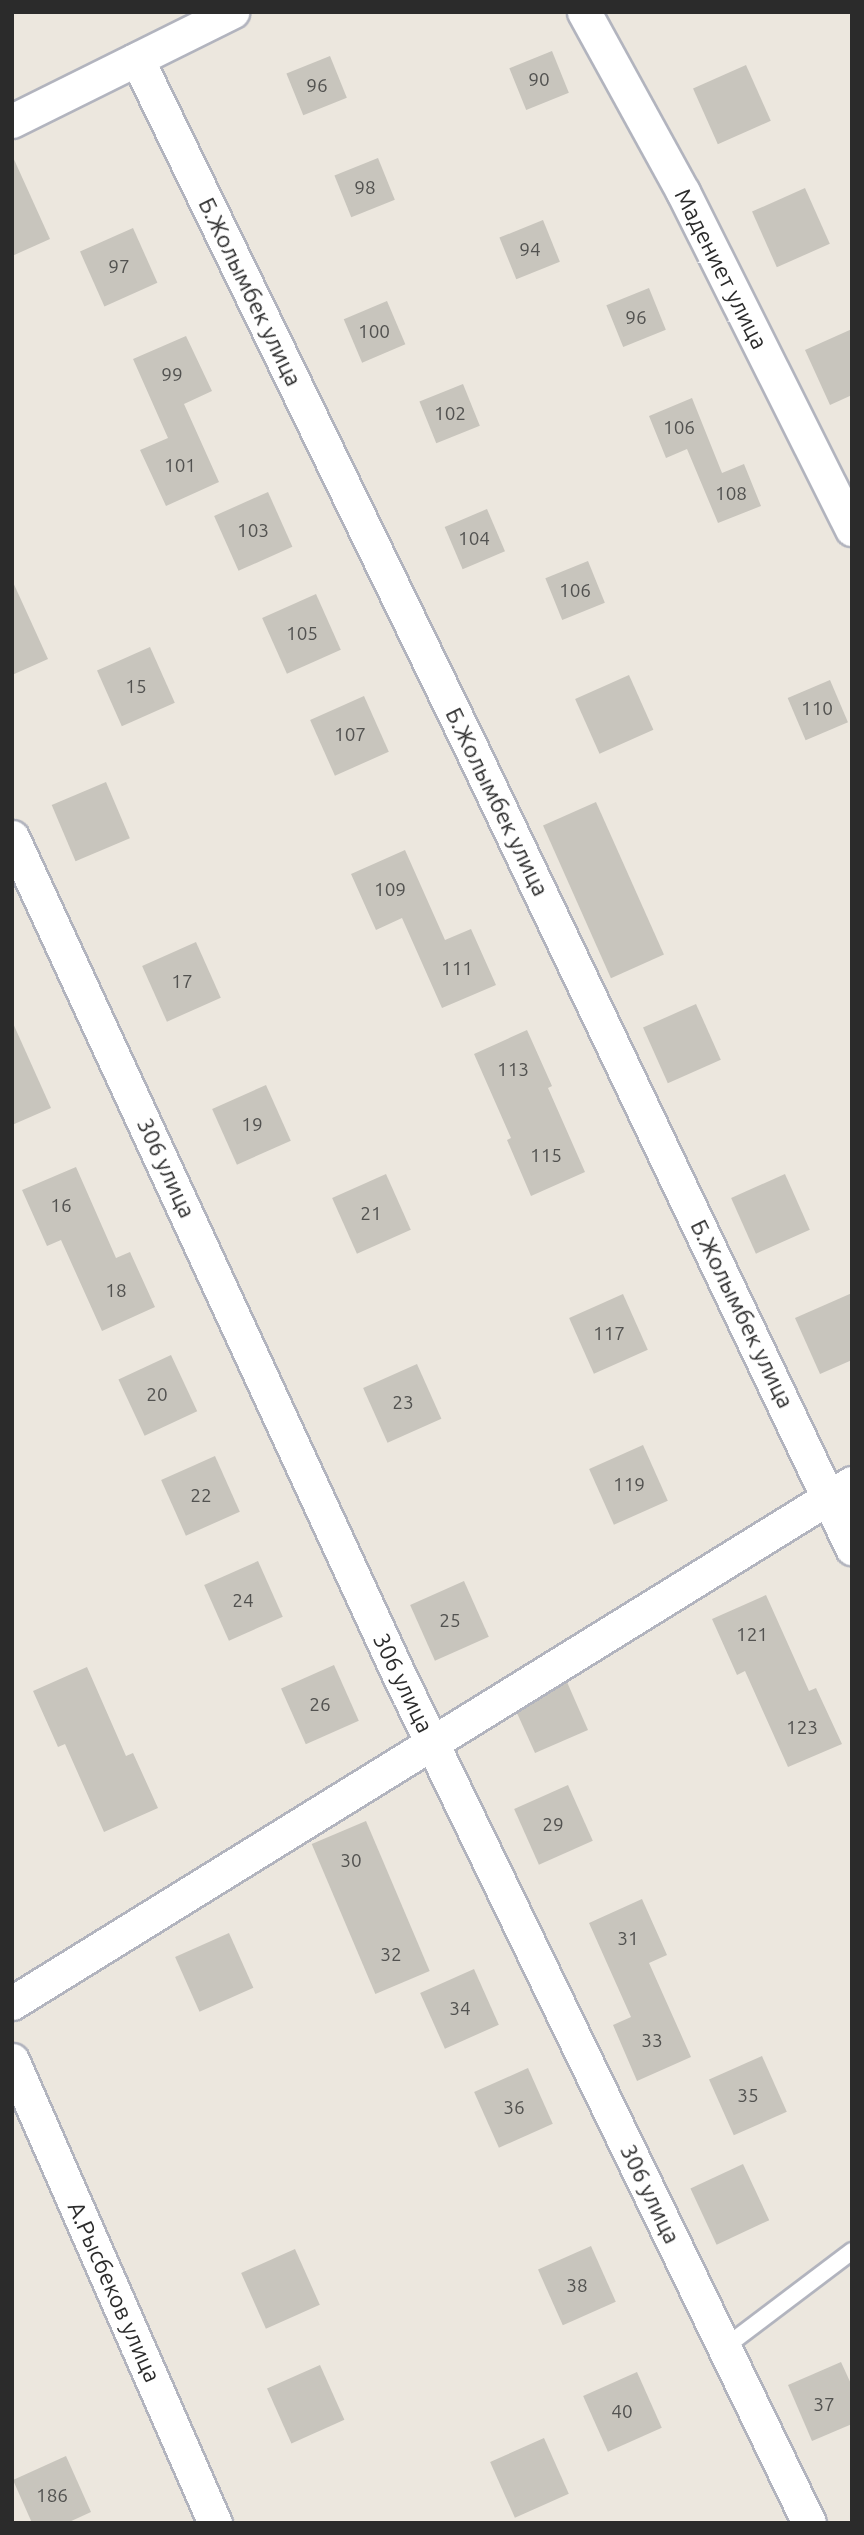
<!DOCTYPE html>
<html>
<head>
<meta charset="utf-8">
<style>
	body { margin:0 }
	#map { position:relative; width:864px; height:2535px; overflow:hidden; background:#ece7de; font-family:Ubuntu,sans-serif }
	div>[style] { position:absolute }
	.building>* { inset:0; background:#c8c5bd; transform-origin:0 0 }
	.roads { filter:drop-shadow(2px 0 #b2b4be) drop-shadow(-2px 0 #b2b4be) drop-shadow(0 2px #b2b4be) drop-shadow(0 -2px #b2b4be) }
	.lane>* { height:16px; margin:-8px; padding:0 8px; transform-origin:8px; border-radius:8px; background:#fff }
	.street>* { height:33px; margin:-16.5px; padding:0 16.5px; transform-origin:16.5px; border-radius:16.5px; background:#fff }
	span { translate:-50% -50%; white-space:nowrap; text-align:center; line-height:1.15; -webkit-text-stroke:7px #fff; paint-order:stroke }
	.number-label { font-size:19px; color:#525250 }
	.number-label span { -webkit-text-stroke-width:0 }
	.street-label { font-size:23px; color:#2b2b2b }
	.frame { position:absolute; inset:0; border:14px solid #2b2b2b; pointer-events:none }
</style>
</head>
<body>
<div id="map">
	<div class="building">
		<div style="left:552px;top:51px;width:45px;height:46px;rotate:68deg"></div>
		<div style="left:330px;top:56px;width:45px;height:47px;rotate:68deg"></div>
		<div style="left:746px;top:65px;width:61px;height:58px;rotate:66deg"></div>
		<div style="clip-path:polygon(12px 155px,50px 239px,12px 256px)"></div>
		<div style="left:378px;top:158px;width:45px;height:47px;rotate:68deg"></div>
		<div style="left:805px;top:188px;width:61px;height:58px;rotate:66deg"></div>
		<div style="left:543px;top:220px;width:45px;height:47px;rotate:68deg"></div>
		<div style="left:133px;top:228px;width:60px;height:58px;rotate:66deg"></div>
		<div style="left:649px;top:288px;width:45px;height:46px;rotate:68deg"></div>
		<div style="left:387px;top:301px;width:47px;height:47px;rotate:67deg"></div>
		<div style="clip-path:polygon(852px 329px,852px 395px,830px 405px,805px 350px)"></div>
		<div style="clip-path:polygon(186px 336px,212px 391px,184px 404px,219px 482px,166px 506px,140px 450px,168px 438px,133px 359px)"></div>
		<div style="left:463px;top:384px;width:45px;height:47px;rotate:68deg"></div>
		<div style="clip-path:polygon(692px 398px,722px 473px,744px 464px,761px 506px,718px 523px,687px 449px,666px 458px,649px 416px)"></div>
		<div style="left:268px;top:492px;width:60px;height:59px;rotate:66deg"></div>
		<div style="left:487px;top:509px;width:46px;height:46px;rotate:67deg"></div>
		<div style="left:588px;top:561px;width:45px;height:46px;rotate:68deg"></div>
		<div style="clip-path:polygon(12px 580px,48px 659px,12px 675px)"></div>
		<div style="left:316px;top:594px;width:61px;height:59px;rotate:66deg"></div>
		<div style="left:150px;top:647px;width:61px;height:58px;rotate:66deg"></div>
		<div style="left:629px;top:675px;width:60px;height:59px;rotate:66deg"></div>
		<div style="left:830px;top:680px;width:46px;height:46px;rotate:67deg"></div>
		<div style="left:364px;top:696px;width:61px;height:59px;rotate:66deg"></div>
		<div style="left:106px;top:782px;width:61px;height:59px;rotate:67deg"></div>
		<div style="left:596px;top:802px;width:167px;height:58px;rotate:66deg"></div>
		<div style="clip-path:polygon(405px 850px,445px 940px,471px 929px,496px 985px,442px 1008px,402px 918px,376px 930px,351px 874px)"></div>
		<div style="left:196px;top:942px;width:61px;height:59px;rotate:66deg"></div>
		<div style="left:696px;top:1004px;width:61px;height:58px;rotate:66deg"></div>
		<div style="clip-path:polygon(12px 1021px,51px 1108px,12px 1125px)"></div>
		<div style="clip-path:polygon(527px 1030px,552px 1086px,548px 1088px,585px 1172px,531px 1196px,507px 1140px,511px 1138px,474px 1054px)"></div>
		<div style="left:266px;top:1085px;width:61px;height:59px;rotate:66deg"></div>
		<div style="clip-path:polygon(76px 1167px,116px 1258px,130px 1252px,155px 1307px,102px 1331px,61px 1240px,47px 1246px,22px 1190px)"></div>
		<div style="left:386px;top:1174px;width:61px;height:59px;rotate:66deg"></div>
		<div style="left:785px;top:1174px;width:61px;height:59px;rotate:66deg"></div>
		<div style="clip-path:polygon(852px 1293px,852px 1360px,820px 1374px,795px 1318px)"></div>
		<div style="left:623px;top:1294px;width:61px;height:59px;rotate:66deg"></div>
		<div style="left:171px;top:1355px;width:62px;height:58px;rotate:65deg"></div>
		<div style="left:417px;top:1364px;width:60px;height:59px;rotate:66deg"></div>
		<div style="left:643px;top:1445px;width:61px;height:59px;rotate:66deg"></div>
		<div style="left:215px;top:1456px;width:61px;height:59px;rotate:66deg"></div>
		<div style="left:258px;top:1561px;width:61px;height:59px;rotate:66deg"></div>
		<div style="left:464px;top:1581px;width:61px;height:59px;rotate:66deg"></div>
		<div style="clip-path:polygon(766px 1595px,809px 1691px,816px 1688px,842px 1744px,788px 1767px,745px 1671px,737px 1675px,712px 1619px)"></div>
		<div style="left:334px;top:1665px;width:61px;height:58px;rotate:66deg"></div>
		<div style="clip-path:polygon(87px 1667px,126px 1756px,133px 1753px,158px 1808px,104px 1832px,65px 1744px,58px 1747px,33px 1691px)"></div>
		<div style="clip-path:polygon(567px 1682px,588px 1730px,535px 1753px,517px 1713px)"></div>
		<div style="left:568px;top:1785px;width:61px;height:59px;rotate:66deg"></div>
		<div style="left:366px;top:1821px;width:163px;height:59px;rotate:67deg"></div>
		<div style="clip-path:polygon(642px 1899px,667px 1955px,649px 1963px,691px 2057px,637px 2081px,613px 2025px,631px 2017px,589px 1923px)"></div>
		<div style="left:229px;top:1933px;width:60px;height:59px;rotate:66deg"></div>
		<div style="left:474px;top:1969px;width:61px;height:59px;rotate:66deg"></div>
		<div style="left:762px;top:2056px;width:61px;height:58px;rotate:66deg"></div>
		<div style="left:528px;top:2068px;width:61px;height:59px;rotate:66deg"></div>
		<div style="left:743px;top:2164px;width:62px;height:58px;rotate:65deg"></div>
		<div style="left:591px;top:2246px;width:61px;height:58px;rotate:66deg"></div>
		<div style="left:295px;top:2249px;width:61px;height:59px;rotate:66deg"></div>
		<div style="clip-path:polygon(841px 2362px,852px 2386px,852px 2424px,812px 2441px,788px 2385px)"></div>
		<div style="left:320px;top:2365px;width:60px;height:58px;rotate:66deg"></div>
		<div style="left:637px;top:2372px;width:61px;height:59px;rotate:66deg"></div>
		<div style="left:544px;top:2438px;width:61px;height:59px;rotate:66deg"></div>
		<div style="clip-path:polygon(66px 2456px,91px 2512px,67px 2523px,32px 2523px,13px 2480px)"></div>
	</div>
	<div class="roads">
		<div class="lane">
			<div style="left:725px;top:2347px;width:159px;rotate:-37.1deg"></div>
		</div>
		<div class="street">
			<div style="left:584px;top:12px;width:205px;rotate:61.2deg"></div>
			<div style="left:683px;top:192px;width:377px;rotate:63.4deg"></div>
			<div style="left:137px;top:59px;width:770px;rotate:64.13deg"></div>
			<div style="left:473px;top:752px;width:882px;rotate:64.54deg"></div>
			<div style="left:12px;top:121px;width:246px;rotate:-26.4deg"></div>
			<div style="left:12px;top:837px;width:921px;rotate:65.22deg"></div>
			<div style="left:398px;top:1673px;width:944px;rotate:64.19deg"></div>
			<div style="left:12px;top:2003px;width:988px;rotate:-31.76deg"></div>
			<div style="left:12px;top:2060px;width:506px;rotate:66.33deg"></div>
		</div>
	</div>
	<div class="number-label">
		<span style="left:539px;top:80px">90</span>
		<span style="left:317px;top:86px">96</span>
		<span style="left:365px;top:188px">98</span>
		<span style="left:530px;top:250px">94</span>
		<span style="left:119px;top:267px">97</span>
		<span style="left:636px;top:318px">96</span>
		<span style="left:374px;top:332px">100</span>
		<span style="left:172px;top:375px">99</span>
		<span style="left:450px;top:414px">102</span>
		<span style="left:679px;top:428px">106</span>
		<span style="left:180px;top:466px">101</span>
		<span style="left:731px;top:494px">108</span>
		<span style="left:253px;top:531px">103</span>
		<span style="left:474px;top:539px">104</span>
		<span style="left:575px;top:591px">106</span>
		<span style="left:302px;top:634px">105</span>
		<span style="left:136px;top:687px">15</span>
		<span style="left:817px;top:709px">110</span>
		<span style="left:350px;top:735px">107</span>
		<span style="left:390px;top:890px">109</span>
		<span style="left:457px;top:969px">111</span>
		<span style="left:182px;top:982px">17</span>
		<span style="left:513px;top:1070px">113</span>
		<span style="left:252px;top:1125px">19</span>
		<span style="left:546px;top:1156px">115</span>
		<span style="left:61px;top:1206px">16</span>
		<span style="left:371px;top:1214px">21</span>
		<span style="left:116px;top:1291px">18</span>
		<span style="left:609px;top:1334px">117</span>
		<span style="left:157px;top:1395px">20</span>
		<span style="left:403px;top:1403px">23</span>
		<span style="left:629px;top:1485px">119</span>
		<span style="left:201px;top:1496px">22</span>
		<span style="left:243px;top:1601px">24</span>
		<span style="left:450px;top:1621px">25</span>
		<span style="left:752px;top:1635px">121</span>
		<span style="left:320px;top:1705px">26</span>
		<span style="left:802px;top:1728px">123</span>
		<span style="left:553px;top:1825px">29</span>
		<span style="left:351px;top:1861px">30</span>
		<span style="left:628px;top:1939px">31</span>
		<span style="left:391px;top:1955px">32</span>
		<span style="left:460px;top:2009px">34</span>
		<span style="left:652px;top:2041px">33</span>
		<span style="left:748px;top:2096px">35</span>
		<span style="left:514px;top:2108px">36</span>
		<span style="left:577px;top:2286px">38</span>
		<span style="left:824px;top:2405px">37</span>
		<span style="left:622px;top:2412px">40</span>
		<span style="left:52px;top:2496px">186</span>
	</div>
	<div class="street-label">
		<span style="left:721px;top:269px;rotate:63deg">Мадениет улица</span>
		<span style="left:250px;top:292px;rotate:64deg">Б.Жолымбек улица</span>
		<span style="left:497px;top:802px;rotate:64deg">Б.Жолымбек улица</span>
		<span style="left:166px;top:1168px;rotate:65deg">306 улица</span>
		<span style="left:742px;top:1314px;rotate:64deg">Б.Жолымбек улица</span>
		<span style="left:403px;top:1683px;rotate:64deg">306 улица</span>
		<span style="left:650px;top:2194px;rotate:64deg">306 улица</span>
		<span style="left:114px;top:2292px;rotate:66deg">А.Рысбеков улица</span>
	</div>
	<div class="frame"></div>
</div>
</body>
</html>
